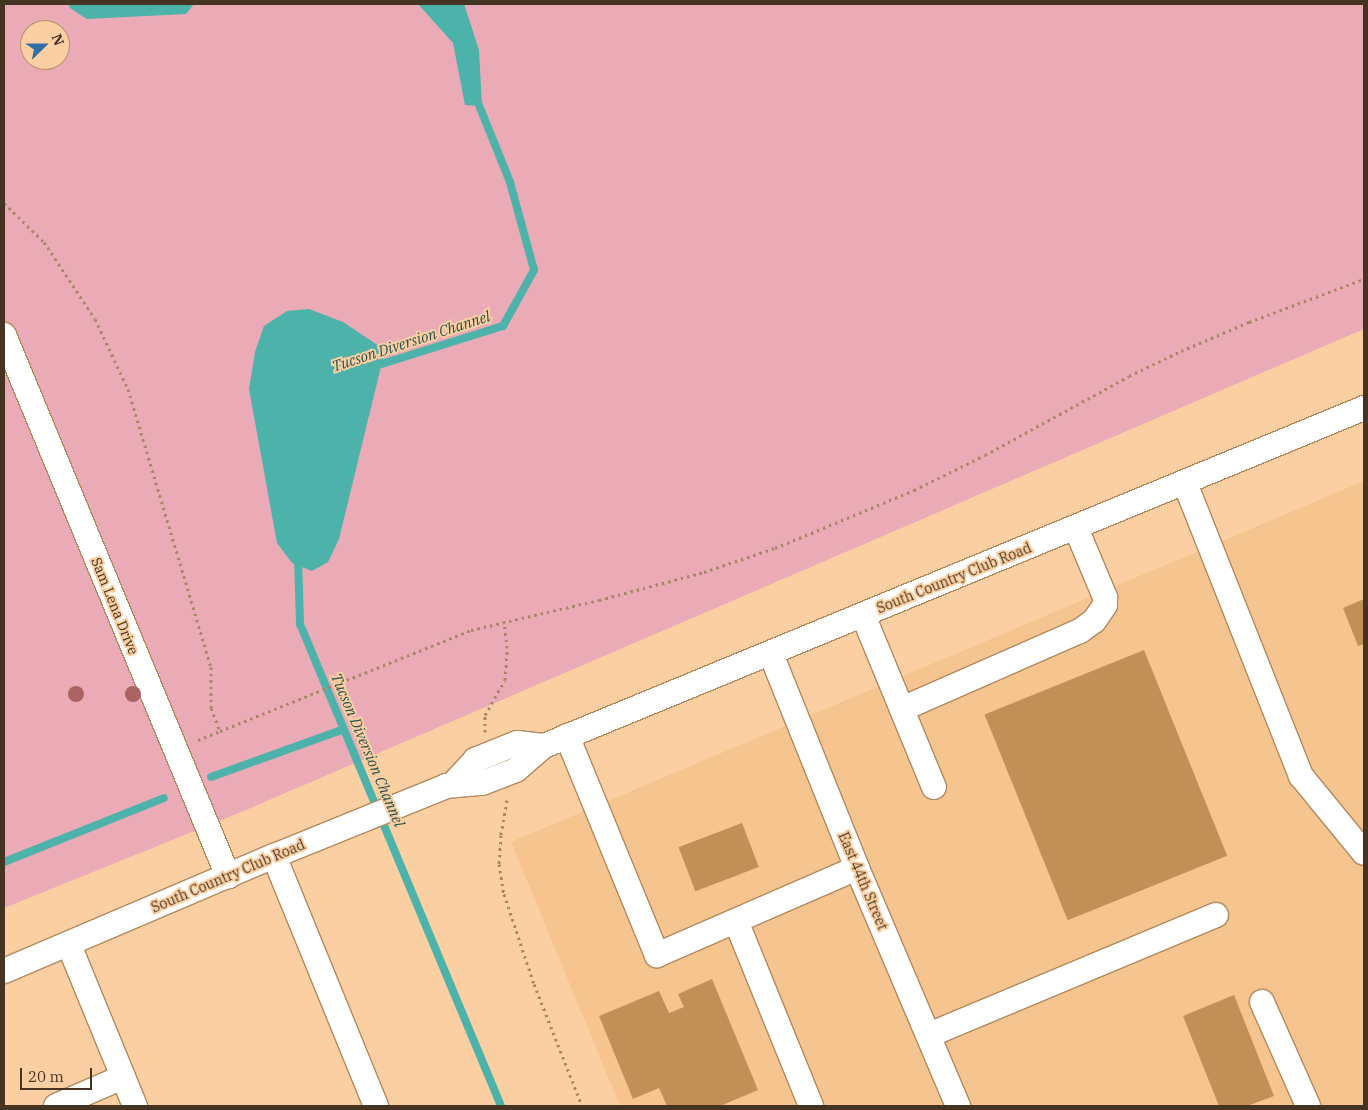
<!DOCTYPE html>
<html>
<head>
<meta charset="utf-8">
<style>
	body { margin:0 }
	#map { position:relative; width:1368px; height:1110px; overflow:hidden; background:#fbcfa1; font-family:"IBM Plex Serif",serif }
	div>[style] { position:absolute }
	.built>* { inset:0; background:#f5c48f }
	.green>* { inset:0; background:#eaabb6 }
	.water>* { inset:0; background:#4cb2aa }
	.stream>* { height:8px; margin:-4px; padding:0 4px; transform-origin:4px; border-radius:4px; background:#4cb2aa }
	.building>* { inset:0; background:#c28f57; transform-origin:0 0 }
	.path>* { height:3px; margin-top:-1.5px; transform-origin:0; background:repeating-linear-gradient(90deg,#a68766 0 2.5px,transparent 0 6.5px) }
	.roads { filter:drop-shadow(1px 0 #b1895d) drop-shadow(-1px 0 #b1895d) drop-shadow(0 1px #b1895d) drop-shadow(0 -1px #b1895d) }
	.minor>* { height:24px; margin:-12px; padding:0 12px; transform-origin:12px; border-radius:12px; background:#fff }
	.trees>* { width:16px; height:16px; margin:-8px; border-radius:50%; background:#aa6360 }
	span { translate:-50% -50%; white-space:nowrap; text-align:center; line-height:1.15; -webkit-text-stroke:4px #fbcfa1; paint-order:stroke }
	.street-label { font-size:14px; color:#463422 }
	.water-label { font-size:15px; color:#25524e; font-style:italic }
	.frame { position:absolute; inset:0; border:5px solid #463422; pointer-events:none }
	.north { position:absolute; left:20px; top:20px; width:50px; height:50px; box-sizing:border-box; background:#fbcfa1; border:1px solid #b3916e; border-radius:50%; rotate:68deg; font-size:14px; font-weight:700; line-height:20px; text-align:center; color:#463422 }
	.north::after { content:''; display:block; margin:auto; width:18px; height:22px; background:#306ea5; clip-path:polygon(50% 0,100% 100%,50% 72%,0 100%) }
	.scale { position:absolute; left:20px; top:1068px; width:72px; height:22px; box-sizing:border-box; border:2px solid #463422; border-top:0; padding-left:6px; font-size:15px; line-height:18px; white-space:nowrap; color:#463422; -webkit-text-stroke:4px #fbcfa1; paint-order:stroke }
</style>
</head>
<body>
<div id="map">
	<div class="built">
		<div style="clip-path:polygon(1364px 481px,1364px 1106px,620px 1106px,511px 842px)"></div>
	</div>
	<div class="green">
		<div style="clip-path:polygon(evenodd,4px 4px,1364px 4px,1364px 329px,239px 813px,4px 908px,4px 4px,30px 30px,60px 30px,60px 60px,30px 60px,30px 30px)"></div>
	</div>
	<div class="water">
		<div style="clip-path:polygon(69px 4px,194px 4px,186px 14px,87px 19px,70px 8px)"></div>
		<div style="clip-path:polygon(418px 4px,464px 4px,479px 50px,482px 106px,465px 105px,453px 43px)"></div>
		<div style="clip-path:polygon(309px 309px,343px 322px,385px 350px,339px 539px,328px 562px,312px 571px,292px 563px,277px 543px,249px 389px,255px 352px,264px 326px,287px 311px)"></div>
	</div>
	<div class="stream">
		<div style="left:372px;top:367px;width:137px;rotate:-17.4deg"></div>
		<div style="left:503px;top:326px;width:64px;rotate:-61deg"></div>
		<div style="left:534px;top:270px;width:91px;rotate:-105.3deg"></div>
		<div style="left:510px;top:182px;width:91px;rotate:-112deg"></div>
		<div style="left:298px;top:556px;width:68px;rotate:88.3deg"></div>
		<div style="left:300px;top:624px;width:522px;rotate:67.36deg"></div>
		<div style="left:211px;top:777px;width:141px;rotate:-19.8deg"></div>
		<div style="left:4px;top:862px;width:172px;rotate:-21.8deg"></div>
	</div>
	<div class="building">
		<div style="clip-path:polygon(1364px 599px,1364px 644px,1358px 646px,1343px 608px)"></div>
		<div style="left:1144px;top:650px;width:222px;height:172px;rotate:68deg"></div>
		<div style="left:742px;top:823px;width:47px;height:68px;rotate:69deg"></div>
		<div style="clip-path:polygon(712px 979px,758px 1090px,720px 1106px,667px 1106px,659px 1088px,633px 1099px,599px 1016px,659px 991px,669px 1013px,684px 1007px,678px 994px)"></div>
		<div style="clip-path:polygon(1234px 995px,1274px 1096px,1247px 1106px,1219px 1106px,1183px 1016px)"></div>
	</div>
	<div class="path">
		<div style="left:4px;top:203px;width:56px;rotate:44.3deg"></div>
		<div style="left:44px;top:242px;width:92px;rotate:56.5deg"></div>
		<div style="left:95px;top:319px;width:77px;rotate:64.8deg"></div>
		<div style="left:128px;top:389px;width:290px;rotate:73.4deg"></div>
		<div style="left:211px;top:667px;width:41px;rotate:90deg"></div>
		<div style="left:211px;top:708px;width:25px;rotate:69deg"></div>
		<div style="left:220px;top:731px;width:271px;rotate:-21.9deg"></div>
		<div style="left:471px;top:630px;width:131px;rotate:-13.2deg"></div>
		<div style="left:599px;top:600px;width:109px;rotate:-14.9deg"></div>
		<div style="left:704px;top:572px;width:75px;rotate:-18.7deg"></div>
		<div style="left:775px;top:548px;width:151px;rotate:-22.6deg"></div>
		<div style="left:914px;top:490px;width:79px;rotate:-26.2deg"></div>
		<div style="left:985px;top:455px;width:164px;rotate:-28.7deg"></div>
		<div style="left:1129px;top:376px;width:58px;rotate:-25.7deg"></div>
		<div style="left:1181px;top:351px;width:74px;rotate:-23.1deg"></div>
		<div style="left:1249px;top:322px;width:123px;rotate:-20.5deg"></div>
		<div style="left:485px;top:732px;width:17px;rotate:-90deg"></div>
		<div style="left:485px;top:715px;width:40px;rotate:-60.3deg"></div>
		<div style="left:505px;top:680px;width:32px;rotate:-86deg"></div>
		<div style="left:507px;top:648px;width:27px;rotate:-96deg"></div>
		<div style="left:198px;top:740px;width:24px;rotate:-22deg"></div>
		<div style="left:507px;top:800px;width:36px;rotate:100deg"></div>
		<div style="left:501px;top:835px;width:29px;rotate:94deg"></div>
		<div style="left:499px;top:864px;width:30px;rotate:81deg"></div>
		<div style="left:504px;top:894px;width:95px;rotate:71.6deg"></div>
		<div style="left:534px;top:984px;width:131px;rotate:68.5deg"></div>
	</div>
	<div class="roads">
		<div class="minor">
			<div style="left:4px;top:335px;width:586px;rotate:67.51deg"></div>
			<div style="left:1185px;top:483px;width:315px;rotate:68.4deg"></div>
			<div style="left:1301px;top:776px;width:99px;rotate:50.7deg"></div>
			<div style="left:863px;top:615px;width:186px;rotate:67.6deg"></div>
			<div style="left:771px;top:654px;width:231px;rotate:68.1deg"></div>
			<div style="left:857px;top:868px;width:259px;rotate:67deg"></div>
			<div style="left:902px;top:709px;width:194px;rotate:-23.7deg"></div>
			<div style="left:1080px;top:631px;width:17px;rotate:-36deg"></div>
			<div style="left:1094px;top:621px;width:19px;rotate:-55deg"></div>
			<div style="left:1105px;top:605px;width:8px;rotate:-90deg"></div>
			<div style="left:1105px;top:597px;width:75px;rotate:-112.8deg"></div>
			<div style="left:567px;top:736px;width:237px;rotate:67.7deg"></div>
			<div style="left:657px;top:955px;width:218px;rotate:-23.5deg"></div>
			<div style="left:453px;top:784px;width:33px;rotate:-47deg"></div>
			<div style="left:475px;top:760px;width:45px;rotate:-22deg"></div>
			<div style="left:517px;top:743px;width:27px;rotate:6deg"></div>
			<div style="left:274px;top:856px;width:270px;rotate:67.8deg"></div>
			<div style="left:736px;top:921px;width:200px;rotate:67.9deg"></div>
			<div style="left:69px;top:945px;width:174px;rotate:67.7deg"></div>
			<div style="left:4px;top:971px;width:293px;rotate:-23.1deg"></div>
			<div style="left:274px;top:856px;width:186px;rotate:-22.1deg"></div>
			<div style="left:446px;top:786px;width:36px;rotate:-5deg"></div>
			<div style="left:482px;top:783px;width:36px;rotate:-21deg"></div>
			<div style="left:516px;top:770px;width:37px;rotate:-41deg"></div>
			<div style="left:544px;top:746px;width:887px;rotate:-22.4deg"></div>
			<div style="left:1262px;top:1002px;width:114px;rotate:66.1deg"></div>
			<div style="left:929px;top:1035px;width:311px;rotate:-22.7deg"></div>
			<div style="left:56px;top:1106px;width:73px;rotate:-23.4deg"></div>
		</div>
	</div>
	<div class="trees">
		<div style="left:76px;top:694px"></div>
		<div style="left:133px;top:694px"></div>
	</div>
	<div class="street-label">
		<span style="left:954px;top:578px;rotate:-22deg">South Country Club Road</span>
		<span style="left:115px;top:606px;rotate:68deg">Sam Lena Drive</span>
		<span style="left:228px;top:876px;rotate:-23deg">South Country Club Road</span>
		<span style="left:863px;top:881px;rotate:67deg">East 44th Street</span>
	</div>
	<div class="water-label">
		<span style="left:411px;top:341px;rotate:-18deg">Tucson Diversion Channel</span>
		<span style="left:368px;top:750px;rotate:67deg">Tucson Diversion Channel</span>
	</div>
	<div class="frame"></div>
	<div class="north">N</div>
	<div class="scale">20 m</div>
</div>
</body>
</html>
